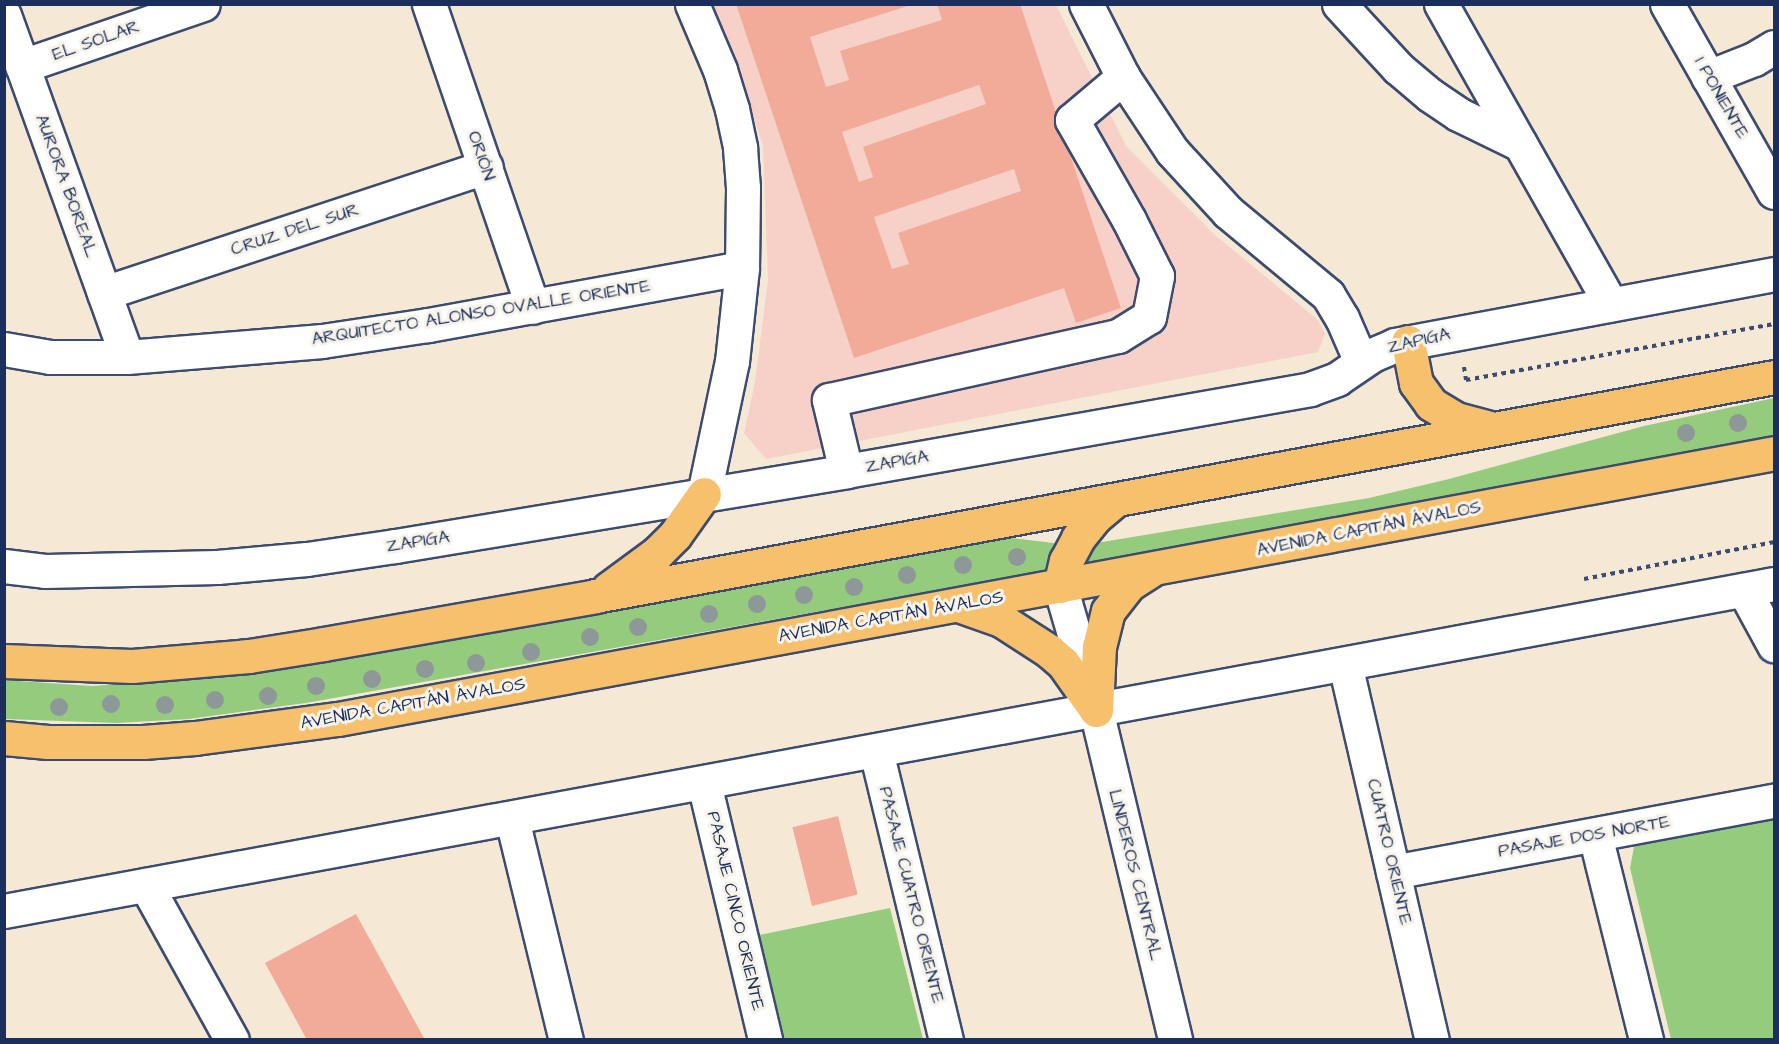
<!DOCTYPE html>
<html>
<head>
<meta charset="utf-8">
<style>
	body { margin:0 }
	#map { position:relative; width:1779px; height:1044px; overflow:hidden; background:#f5e8d5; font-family:"Architects Daughter",sans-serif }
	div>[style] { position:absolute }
	.built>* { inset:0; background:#f7d1c8 }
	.green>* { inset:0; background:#95cb7d }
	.building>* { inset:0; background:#f2ab99; transform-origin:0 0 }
	.path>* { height:4px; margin-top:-2px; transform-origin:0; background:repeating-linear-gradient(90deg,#3c4b70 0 4.5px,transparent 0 9px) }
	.roads { filter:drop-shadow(2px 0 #3c4b70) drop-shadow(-2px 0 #3c4b70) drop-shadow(0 2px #3c4b70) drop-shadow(0 -2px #3c4b70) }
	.minor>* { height:33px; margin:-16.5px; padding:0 16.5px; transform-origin:16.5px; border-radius:16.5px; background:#fff }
	.highway>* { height:33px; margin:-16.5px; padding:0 16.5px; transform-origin:16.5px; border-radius:16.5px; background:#f7c06c }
	.trees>* { width:18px; height:18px; margin:-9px; border-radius:50%; background:#8e9898 }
	span { translate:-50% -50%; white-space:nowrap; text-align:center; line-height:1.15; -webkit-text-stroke:6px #f7f3e8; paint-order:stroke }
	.street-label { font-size:18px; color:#1b2f5e }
	.frame { position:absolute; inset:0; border:6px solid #1b2f5e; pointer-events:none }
</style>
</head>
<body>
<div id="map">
	<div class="built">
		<div style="clip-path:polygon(710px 5px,1056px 5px,1126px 146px,1215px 235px,1318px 320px,1325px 334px,1318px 352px,766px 459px,744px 433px,755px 382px,768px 280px,763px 146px,734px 55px)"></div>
	</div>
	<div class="green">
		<div style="clip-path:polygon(1774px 398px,1774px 437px,1459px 497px,306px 703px,189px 719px,116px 723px,5px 719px,4px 680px,92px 686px,203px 679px,353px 657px,1003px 537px,1078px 546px,1369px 498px,1449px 479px,1644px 426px)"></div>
		<div style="clip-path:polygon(1774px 816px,1774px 1039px,1671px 1039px,1630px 868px,1635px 842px)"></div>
		<div style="clip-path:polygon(890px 908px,923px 1039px,785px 1039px,759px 935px)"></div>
	</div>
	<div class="building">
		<div style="clip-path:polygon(evenodd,736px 4px,914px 4px,810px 37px,826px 87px,849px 80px,840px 51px,942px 20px,937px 4px,1020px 4px,1121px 308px,1076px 323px,1064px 288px,854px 358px,736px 4px,979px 85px,986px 104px,863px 147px,873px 177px,859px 182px,842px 132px,979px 85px,736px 4px,1014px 169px,1021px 191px,898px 233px,909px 264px,892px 269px,874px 217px,1014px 169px)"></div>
		<div style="left:838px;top:816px;width:81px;height:47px;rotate:76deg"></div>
		<div style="clip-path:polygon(356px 914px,425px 1040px,307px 1040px,265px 963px)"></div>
	</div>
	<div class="path">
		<div style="left:1464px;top:367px;width:13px;rotate:81deg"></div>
		<div style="left:1466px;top:380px;width:313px;rotate:-10.3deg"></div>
		<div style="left:1584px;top:579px;width:194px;rotate:-11deg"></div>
	</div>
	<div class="roads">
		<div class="minor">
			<div style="left:429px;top:4px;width:320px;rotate:71.1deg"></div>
			<div style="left:692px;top:4px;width:72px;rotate:67deg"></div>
			<div style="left:720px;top:70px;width:41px;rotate:72.9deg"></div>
			<div style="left:732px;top:109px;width:40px;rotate:78deg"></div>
			<div style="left:740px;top:148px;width:40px;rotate:85.7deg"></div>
			<div style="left:743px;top:188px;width:80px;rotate:90.7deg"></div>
			<div style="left:742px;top:268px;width:94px;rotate:96.1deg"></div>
			<div style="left:732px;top:361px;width:136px;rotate:101.9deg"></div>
			<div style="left:1086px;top:4px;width:82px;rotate:63.1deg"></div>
			<div style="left:1123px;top:77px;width:89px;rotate:56.5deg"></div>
			<div style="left:1172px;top:151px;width:83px;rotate:47.4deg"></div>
			<div style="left:1228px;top:212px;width:130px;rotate:39.7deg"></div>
			<div style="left:1328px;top:295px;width:27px;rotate:59deg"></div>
			<div style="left:1342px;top:318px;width:48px;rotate:66.6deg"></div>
			<div style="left:1339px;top:4px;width:87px;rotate:47.3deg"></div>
			<div style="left:1398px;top:68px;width:42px;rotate:40.2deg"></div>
			<div style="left:1430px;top:95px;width:34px;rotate:34deg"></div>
			<div style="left:1458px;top:114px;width:69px;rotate:25.8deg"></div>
			<div style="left:1441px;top:4px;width:345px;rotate:60.5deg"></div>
			<div style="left:1667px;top:4px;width:216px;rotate:60.4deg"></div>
			<div style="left:4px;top:15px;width:363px;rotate:70.2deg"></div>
			<div style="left:22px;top:66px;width:191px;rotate:-18.9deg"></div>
			<div style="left:1708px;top:77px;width:49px;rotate:-21.4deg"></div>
			<div style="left:1754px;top:59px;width:23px;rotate:-31deg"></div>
			<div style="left:104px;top:293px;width:402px;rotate:-18.3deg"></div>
			<div style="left:4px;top:349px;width:47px;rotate:9.9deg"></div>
			<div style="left:50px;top:357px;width:77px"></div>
			<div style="left:127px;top:357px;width:196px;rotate:-4.7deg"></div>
			<div style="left:322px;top:341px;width:107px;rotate:-8.6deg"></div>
			<div style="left:428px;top:325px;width:319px;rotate:-10.3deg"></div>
			<div style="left:846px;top:471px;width:73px;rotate:-103.5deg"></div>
			<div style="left:829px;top:400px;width:296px;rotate:-12.5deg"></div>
			<div style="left:1118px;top:336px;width:36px;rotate:-32deg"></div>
			<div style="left:1149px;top:317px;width:42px;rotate:-79deg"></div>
			<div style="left:1157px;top:276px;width:63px;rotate:-116.6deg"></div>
			<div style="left:1129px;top:220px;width:115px;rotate:-119.7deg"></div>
			<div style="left:1072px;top:120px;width:67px;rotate:-40.1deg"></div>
			<div style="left:4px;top:566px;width:41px;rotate:7deg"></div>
			<div style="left:45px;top:571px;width:172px;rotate:-1.3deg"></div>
			<div style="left:217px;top:567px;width:90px;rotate:-5.1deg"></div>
			<div style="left:307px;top:559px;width:89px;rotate:-8.4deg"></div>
			<div style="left:395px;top:546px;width:457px;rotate:-9.4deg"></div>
			<div style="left:846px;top:471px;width:471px;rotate:-10deg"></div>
			<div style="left:1310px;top:389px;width:29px;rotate:-20deg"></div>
			<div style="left:1337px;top:379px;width:42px;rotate:-34.4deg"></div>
			<div style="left:1372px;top:355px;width:25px;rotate:-23deg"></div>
			<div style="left:1395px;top:345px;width:386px;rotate:-10.6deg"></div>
			<div style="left:1060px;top:586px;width:129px;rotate:73.8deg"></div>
			<div style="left:1096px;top:710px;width:339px;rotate:76.5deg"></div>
			<div style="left:1744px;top:590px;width:63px;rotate:61.4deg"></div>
			<div style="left:1345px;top:664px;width:386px;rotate:77deg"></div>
			<div style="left:876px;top:751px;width:297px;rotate:76.4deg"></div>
			<div style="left:704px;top:783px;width:264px;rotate:76.6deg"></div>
			<div style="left:512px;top:819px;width:228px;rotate:76.3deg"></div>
			<div style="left:1595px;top:835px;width:211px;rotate:76deg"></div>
			<div style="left:1393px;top:872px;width:388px;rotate:-10.6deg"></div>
			<div style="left:146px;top:885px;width:177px;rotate:61deg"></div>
			<div style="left:4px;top:911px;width:1800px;rotate:-10.47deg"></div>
		</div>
		<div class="highway">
			<div style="left:1408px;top:342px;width:42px;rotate:79deg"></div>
			<div style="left:1416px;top:383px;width:26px;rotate:54deg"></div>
			<div style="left:1431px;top:404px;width:29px;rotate:31deg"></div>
			<div style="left:1456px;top:419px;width:35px;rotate:15deg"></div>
			<div style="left:1060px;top:586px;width:26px;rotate:-77deg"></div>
			<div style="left:1066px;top:561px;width:26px;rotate:-62deg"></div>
			<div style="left:1078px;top:538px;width:27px;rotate:-51deg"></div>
			<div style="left:1095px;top:517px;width:26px;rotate:-40deg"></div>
			<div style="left:608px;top:589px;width:61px;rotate:-36.3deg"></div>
			<div style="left:657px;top:553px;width:25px;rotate:-45deg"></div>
			<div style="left:675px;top:535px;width:50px;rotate:-54.7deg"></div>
			<div style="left:961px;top:606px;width:42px;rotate:19.3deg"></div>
			<div style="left:1001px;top:620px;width:57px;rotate:32.9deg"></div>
			<div style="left:1049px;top:651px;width:18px;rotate:41deg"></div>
			<div style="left:1063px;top:663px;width:57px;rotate:54.9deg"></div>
			<div style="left:4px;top:661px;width:128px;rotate:2.2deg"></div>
			<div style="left:132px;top:666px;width:117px;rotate:-4.9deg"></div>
			<div style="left:249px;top:656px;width:76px;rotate:-9.1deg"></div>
			<div style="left:324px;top:644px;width:275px;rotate:-10deg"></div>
			<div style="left:595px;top:596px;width:1199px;rotate:-10.52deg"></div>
			<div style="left:1096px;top:710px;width:63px;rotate:-87.3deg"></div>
			<div style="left:1099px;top:647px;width:37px;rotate:-76deg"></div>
			<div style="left:1108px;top:611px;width:33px;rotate:-52deg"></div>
			<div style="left:1128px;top:585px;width:27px;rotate:-33deg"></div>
			<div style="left:4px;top:738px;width:44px;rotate:5.2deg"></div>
			<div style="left:48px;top:742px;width:95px"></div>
			<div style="left:143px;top:742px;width:52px;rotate:-4.4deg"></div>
			<div style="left:195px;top:738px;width:144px;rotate:-7.6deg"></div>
			<div style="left:338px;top:719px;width:1460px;rotate:-10.49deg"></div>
		</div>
	</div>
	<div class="trees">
		<div style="left:1738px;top:423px"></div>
		<div style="left:1686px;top:433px"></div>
		<div style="left:1017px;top:557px"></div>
		<div style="left:963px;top:565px"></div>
		<div style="left:907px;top:575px"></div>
		<div style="left:854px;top:587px"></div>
		<div style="left:804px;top:595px"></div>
		<div style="left:757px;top:604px"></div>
		<div style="left:709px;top:614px"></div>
		<div style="left:638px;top:627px"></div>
		<div style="left:590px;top:637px"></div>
		<div style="left:531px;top:652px"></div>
		<div style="left:476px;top:663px"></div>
		<div style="left:425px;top:669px"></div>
		<div style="left:372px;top:679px"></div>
		<div style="left:316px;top:686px"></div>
		<div style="left:268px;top:696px"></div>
		<div style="left:215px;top:700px"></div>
		<div style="left:111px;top:704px"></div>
		<div style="left:165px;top:705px"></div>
		<div style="left:59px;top:707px"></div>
	</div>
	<div class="street-label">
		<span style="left:96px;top:41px;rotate:-19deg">EL SOLAR</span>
		<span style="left:1721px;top:98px;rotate:60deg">1 PONIENTE</span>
		<span style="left:481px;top:156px;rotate:71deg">ORIÓN</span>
		<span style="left:66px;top:186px;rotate:70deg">AURORA BOREAL</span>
		<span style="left:295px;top:230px;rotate:-18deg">CRUZ DEL SUR</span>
		<span style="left:481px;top:313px;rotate:-9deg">ARQUITECTO ALONSO OVALLE ORIENTE</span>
		<span style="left:1419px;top:341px;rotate:-13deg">ZAPIGA</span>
		<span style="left:897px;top:462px;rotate:-10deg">ZAPIGA</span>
		<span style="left:1369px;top:529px;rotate:-11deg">AVENIDA CAPITÁN ÁVALOS</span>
		<span style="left:418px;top:542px;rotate:-9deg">ZAPIGA</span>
		<span style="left:891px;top:617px;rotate:-10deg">AVENIDA CAPITÁN ÁVALOS</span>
		<span style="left:413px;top:704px;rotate:-10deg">AVENIDA CAPITÁN ÁVALOS</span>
		<span style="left:1584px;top:837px;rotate:-10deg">PASAJE DOS NORTE</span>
		<span style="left:1389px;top:852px;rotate:77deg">CUATRO ORIENTE</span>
		<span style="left:1135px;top:875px;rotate:76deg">LINDEROS CENTRAL</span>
		<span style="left:911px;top:895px;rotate:76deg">PASAJE CUATRO ORIENTE</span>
		<span style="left:735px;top:911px;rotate:77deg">PASAJE CINCO ORIENTE</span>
	</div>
	<div class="frame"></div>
</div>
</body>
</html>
